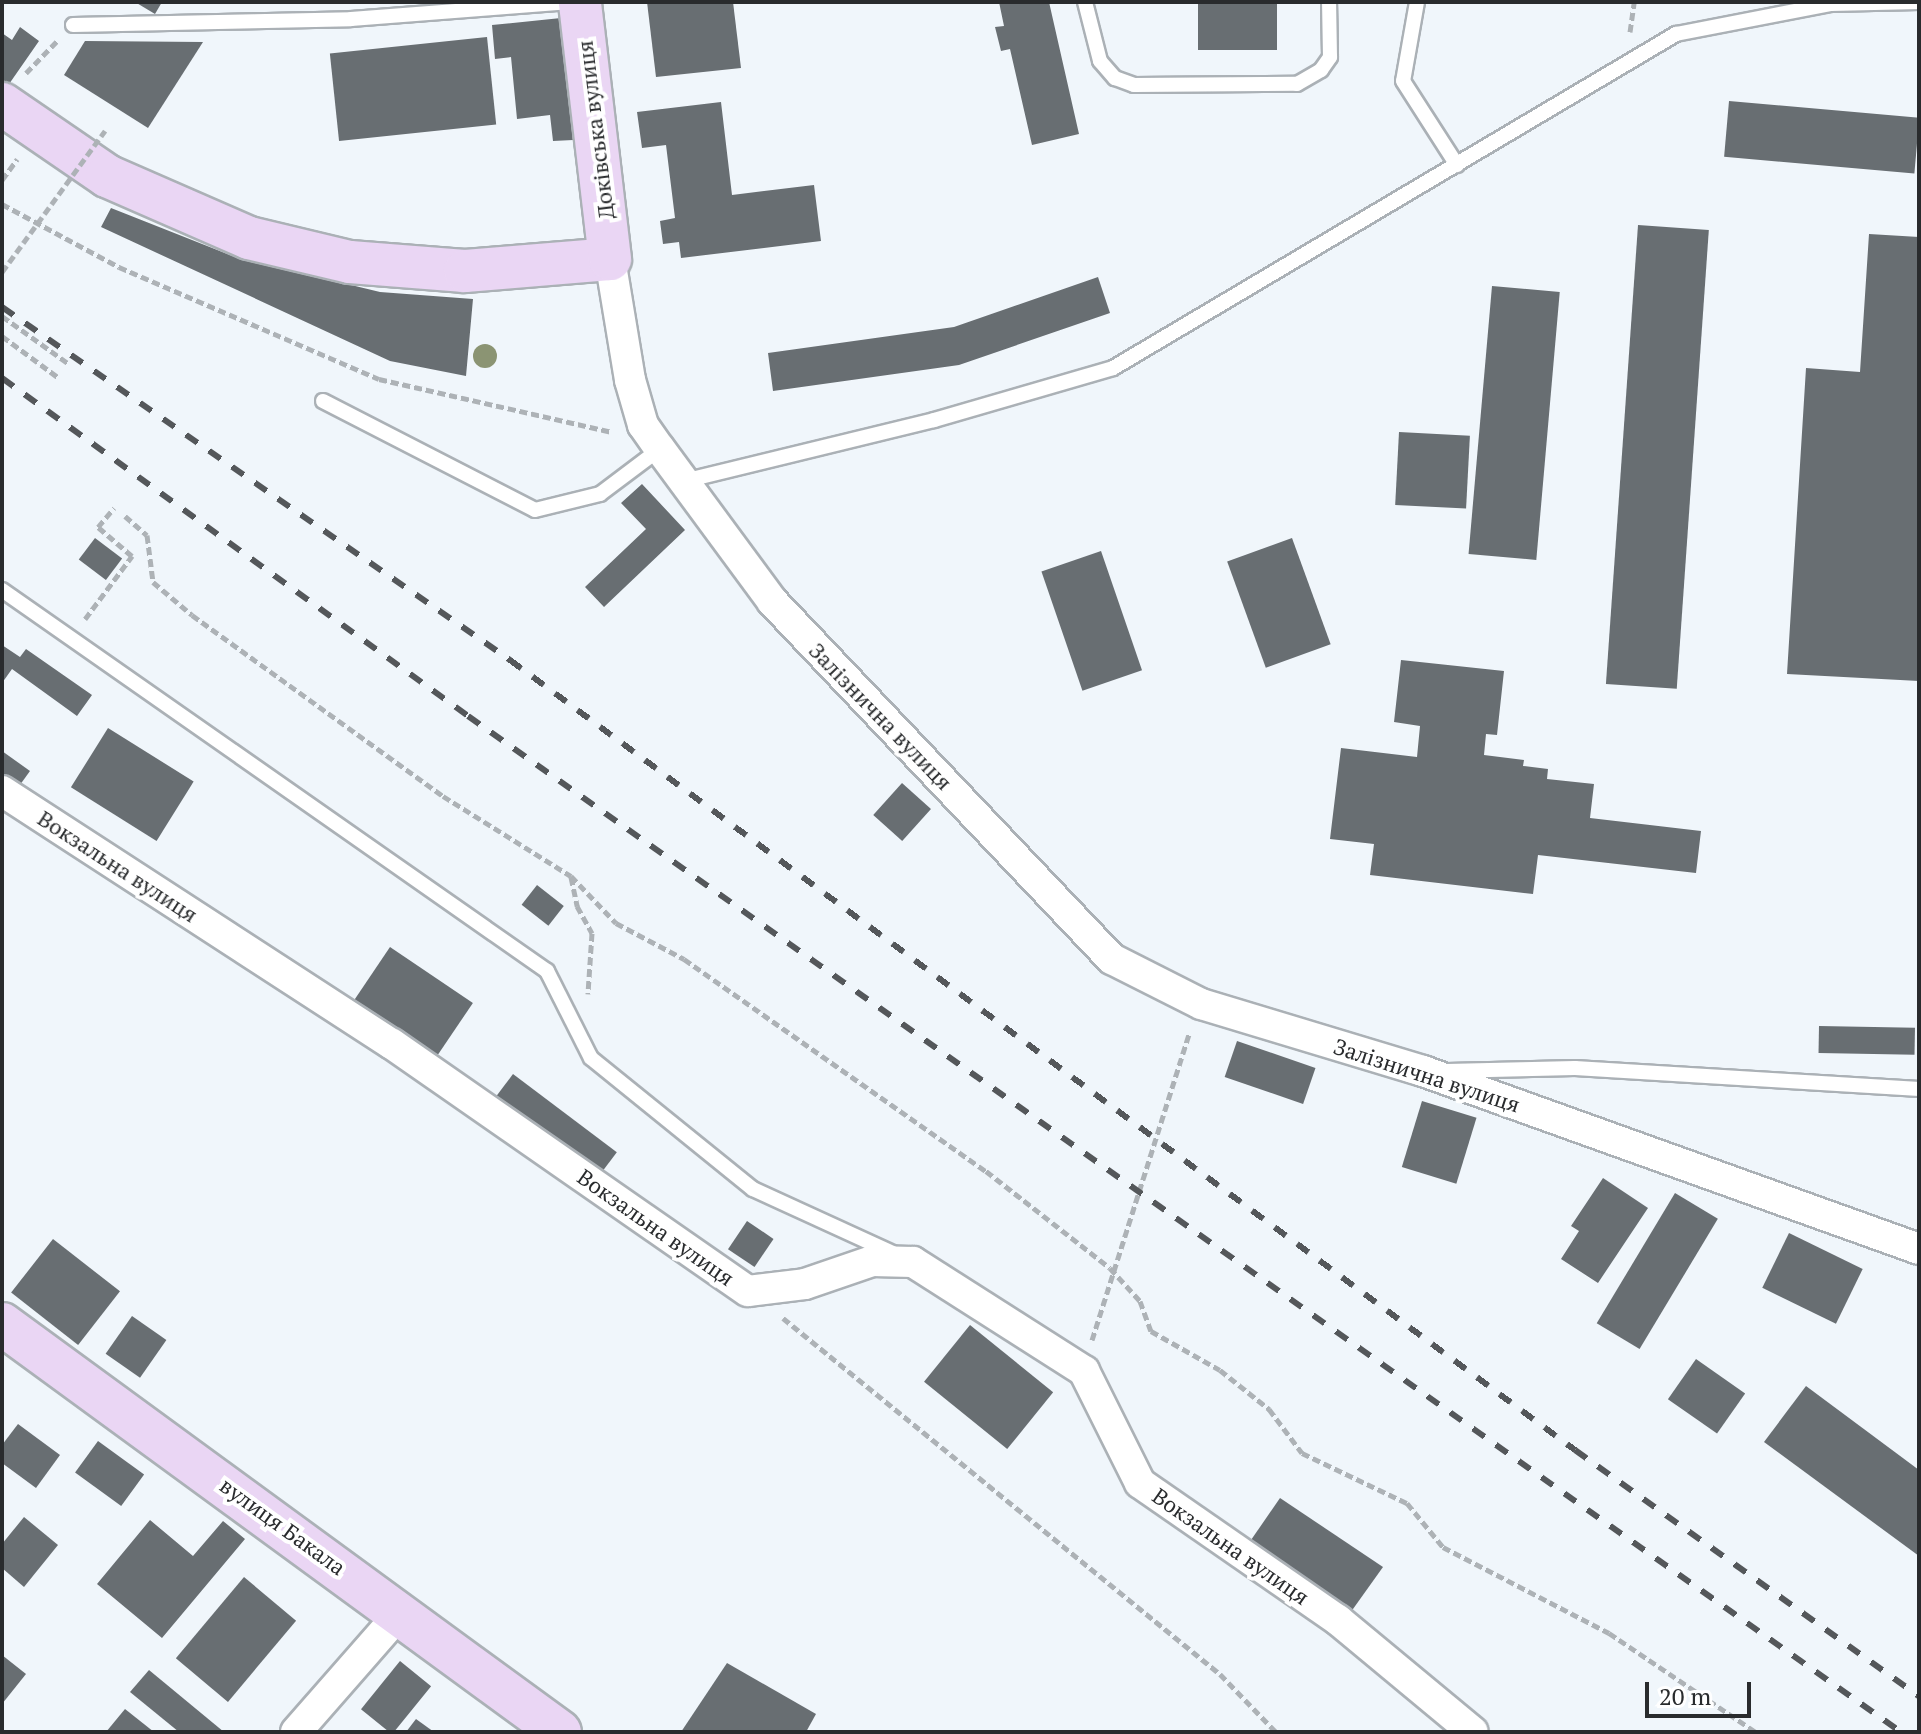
<!DOCTYPE html>
<html>
<head>
<meta charset="utf-8">
<style>
	body { margin:0 }
	#map { position:relative; width:1921px; height:1734px; overflow:hidden; background:#f0f6fb; font-family:"PT Serif",serif }
	div>[style] { position:absolute }
	.building>* { inset:0; background:#686e72; transform-origin:0 0 }
	.path>* { height:5px; margin-top:-2.5px; transform-origin:0; background:repeating-linear-gradient(90deg,#adb2b6 0 8px,transparent 0 12px) }
	.roads { filter:drop-shadow(2px 0 #abb1b6) drop-shadow(-2px 0 #abb1b6) drop-shadow(0 2px #abb1b6) drop-shadow(0 -2px #abb1b6) }
	.lane>* { height:14px; margin:-7px; padding:0 7px; transform-origin:7px; border-radius:7px; background:#fff }
	.street>* { height:30px; margin:-15px; padding:0 15px; transform-origin:15px; border-radius:15px; background:#fff }
	.secondary>* { height:42px; margin:-21px; padding:0 21px; transform-origin:21px; border-radius:21px; background:#ead6f4 }
	.rail>* { height:6px; margin-top:-3px; transform-origin:0; background:repeating-linear-gradient(90deg,#54575a 0 14px,transparent 0 28px) }
	.path-bridge>* { height:5px; margin-top:-2.5px; transform-origin:0; background:repeating-linear-gradient(90deg,#adb2b6 0 8px,transparent 0 12px) }
	.trees>* { width:24px; height:24px; margin:-12px; border-radius:50%; background:#8b9473 }
	span { translate:-50% -50%; white-space:nowrap; text-align:center; line-height:1.15; -webkit-text-stroke:8px #fff; paint-order:stroke }
	.street-label { font-size:22px; color:#292b2d }
	.frame { position:absolute; inset:0; border:4px solid #292b2d; pointer-events:none }
	.scale { position:absolute; left:1645px; top:1682px; width:106px; height:36px; box-sizing:border-box; border:4px solid #292b2d; border-top:0; padding-left:10px; font-size:24px; line-height:28px; white-space:nowrap; color:#292b2d; -webkit-text-stroke:6px #fff; paint-order:stroke }
</style>
</head>
<body>
<div id="map">
	<div class="building">
		<div style="clip-path:polygon(135px 2px,162px 2px,155px 14px)"></div>
		<div style="clip-path:polygon(647px 2px,733px 2px,741px 68px,656px 77px)"></div>
		<div style="clip-path:polygon(999px 2px,1049px 2px,1079px 134px,1032px 145px,1010px 49px,1001px 51px,995px 27px,1004px 26px)"></div>
		<div style="left:1198px;top:2px;width:79px;height:48px"></div>
		<div style="clip-path:polygon(561px 18px,573px 140px,553px 141px,550px 115px,517px 119px,511px 57px,495px 59px,492px 25px)"></div>
		<div style="clip-path:polygon(20px 27px,39px 41px,7px 87px,2px 83px,2px 33px,12px 40px)"></div>
		<div style="left:487px;top:37px;width:88px;height:158px;rotate:84deg"></div>
		<div style="clip-path:polygon(85px 41px,203px 42px,148px 128px,64px 75px)"></div>
		<div style="left:1729px;top:101px;width:191px;height:56px;rotate:5deg"></div>
		<div style="clip-path:polygon(721px 102px,732px 195px,814px 185px,821px 241px,681px 258px,679px 242px,663px 244px,660px 221px,675px 218px,666px 145px,642px 148px,637px 112px)"></div>
		<div style="clip-path:polygon(111px 208px,235px 257px,380px 292px,473px 299px,466px 376px,390px 361px,101px 227px)"></div>
		<div style="left:1638px;top:225px;width:71px;height:460px;rotate:4deg"></div>
		<div style="clip-path:polygon(1869px 234px,1919px 237px,1919px 681px,1787px 674px,1806px 368px,1860px 372px)"></div>
		<div style="clip-path:polygon(1098px 277px,1110px 313px,959px 365px,773px 391px,768px 353px,954px 327px)"></div>
		<div style="left:1492px;top:286px;width:68px;height:269px;rotate:5deg"></div>
		<div style="left:1399px;top:432px;width:71px;height:73px;rotate:3deg"></div>
		<div style="clip-path:polygon(642px 484px,685px 530px,604px 607px,585px 587px,646px 529px,621px 503px)"></div>
		<div style="left:95px;top:538px;width:34px;height:27px;rotate:37deg"></div>
		<div style="left:1292px;top:538px;width:113px;height:69px;rotate:70deg"></div>
		<div style="left:1101px;top:551px;width:126px;height:63px;rotate:71deg"></div>
		<div style="clip-path:polygon(2px 645px,20px 657px,26px 649px,92px 695px,77px 716px,12px 669px,2px 683px)"></div>
		<div style="clip-path:polygon(1401px 660px,1504px 671px,1497px 735px,1486px 734px,1484px 755px,1524px 760px,1523px 766px,1548px 769px,1547px 779px,1594px 784px,1590px 818px,1701px 831px,1696px 873px,1538px 855px,1533px 894px,1370px 875px,1374px 844px,1330px 839px,1341px 748px,1417px 757px,1420px 726px,1394px 722px)"></div>
		<div style="left:108px;top:728px;width:101px;height:70px;rotate:32deg"></div>
		<div style="clip-path:polygon(2px 751px,30px 771px,17px 789px,2px 778px)"></div>
		<div style="left:902px;top:783px;width:39px;height:43px;rotate:42deg"></div>
		<div style="left:537px;top:885px;width:34px;height:25px;rotate:38deg"></div>
		<div style="left:390px;top:947px;width:100px;height:69px;rotate:34deg"></div>
		<div style="left:1819px;top:1026px;width:96px;height:27px;rotate:1deg"></div>
		<div style="left:1237px;top:1041px;width:83px;height:38px;rotate:19deg"></div>
		<div style="left:513px;top:1074px;width:130px;height:31px;rotate:37deg"></div>
		<div style="left:1422px;top:1101px;width:57px;height:69px;rotate:17deg"></div>
		<div style="clip-path:polygon(1603px 1178px,1648px 1208px,1598px 1283px,1561px 1259px,1579px 1231px,1571px 1226px)"></div>
		<div style="left:1675px;top:1193px;width:50px;height:152px;rotate:31deg"></div>
		<div style="left:747px;top:1221px;width:32px;height:34px;rotate:34deg"></div>
		<div style="left:1789px;top:1233px;width:82px;height:61px;rotate:26deg"></div>
		<div style="left:53px;top:1239px;width:85px;height:68px;rotate:38deg"></div>
		<div style="left:132px;top:1316px;width:42px;height:46px;rotate:35deg"></div>
		<div style="left:970px;top:1325px;width:107px;height:73px;rotate:39deg"></div>
		<div style="left:1696px;top:1359px;width:60px;height:49px;rotate:35deg"></div>
		<div style="clip-path:polygon(1806px 1386px,1919px 1470px,1919px 1556px,1764px 1442px)"></div>
		<div style="clip-path:polygon(18px 1424px,60px 1455px,36px 1488px,2px 1463px,2px 1445px)"></div>
		<div style="left:98px;top:1441px;width:57px;height:39px;rotate:36deg"></div>
		<div style="clip-path:polygon(1280px 1498px,1383px 1567px,1348px 1616px,1251px 1540px)"></div>
		<div style="clip-path:polygon(24px 1517px,58px 1545px,24px 1587px,2px 1568px,2px 1544px)"></div>
		<div style="clip-path:polygon(150px 1520px,193px 1556px,223px 1521px,245px 1539px,162px 1638px,97px 1584px)"></div>
		<div style="left:244px;top:1577px;width:68px;height:106px;rotate:40deg"></div>
		<div style="clip-path:polygon(2px 1655px,26px 1674px,2px 1704px)"></div>
		<div style="left:400px;top:1661px;width:40px;height:62px;rotate:39deg"></div>
		<div style="clip-path:polygon(727px 1663px,816px 1714px,806px 1732px,681px 1732px)"></div>
		<div style="clip-path:polygon(149px 1670px,224px 1732px,179px 1732px,130px 1692px)"></div>
		<div style="clip-path:polygon(125px 1709px,154px 1732px,106px 1732px)"></div>
		<div style="clip-path:polygon(416px 1719px,434px 1732px,406px 1732px)"></div>
	</div>
	<div class="path">
		<div style="left:1630px;top:32px;width:30px;rotate:-82deg"></div>
		<div style="left:26px;top:73px;width:46px;rotate:-45.9deg"></div>
		<div style="left:2px;top:180px;width:26px;rotate:-54deg"></div>
		<div style="left:2px;top:204px;width:133px;rotate:28.3deg"></div>
		<div style="left:119px;top:267px;width:283px;rotate:23.3deg"></div>
		<div style="left:379px;top:379px;width:239px;rotate:12.8deg"></div>
		<div style="left:2px;top:316px;width:82px;rotate:35.6deg"></div>
		<div style="left:2px;top:336px;width:71px;rotate:36.4deg"></div>
		<div style="left:125px;top:516px;width:29px;rotate:41deg"></div>
		<div style="left:147px;top:535px;width:47px;rotate:82.7deg"></div>
		<div style="left:153px;top:582px;width:51px;rotate:40.2deg"></div>
		<div style="left:192px;top:615px;width:309px;rotate:35.8deg"></div>
		<div style="left:443px;top:796px;width:151px;rotate:32deg"></div>
		<div style="left:571px;top:876px;width:65px;rotate:46.2deg"></div>
		<div style="left:616px;top:923px;width:77px;rotate:27.9deg"></div>
		<div style="left:684px;top:959px;width:369px;rotate:35.1deg"></div>
		<div style="left:986px;top:1171px;width:157px;rotate:38deg"></div>
		<div style="left:1110px;top:1268px;width:45px;rotate:47.7deg"></div>
		<div style="left:1140px;top:1301px;width:32px;rotate:70deg"></div>
		<div style="left:1151px;top:1331px;width:79px;rotate:29.5deg"></div>
		<div style="left:1220px;top:1370px;width:63px;rotate:38.5deg"></div>
		<div style="left:1269px;top:1409px;width:55px;rotate:53.1deg"></div>
		<div style="left:1302px;top:1453px;width:116px;rotate:25.5deg"></div>
		<div style="left:1407px;top:1503px;width:57px;rotate:50.7deg"></div>
		<div style="left:1443px;top:1547px;width:187px;rotate:27.4deg"></div>
		<div style="left:1609px;top:1633px;width:177px;rotate:34deg"></div>
		<div style="left:85px;top:619px;width:79px;rotate:-53.3deg"></div>
		<div style="left:132px;top:556px;width:45px;rotate:-139.5deg"></div>
		<div style="left:98px;top:527px;width:25px;rotate:-50deg"></div>
		<div style="left:571px;top:877px;width:30px;rotate:78deg"></div>
		<div style="left:577px;top:906px;width:31px;rotate:61deg"></div>
		<div style="left:592px;top:933px;width:61px;rotate:93.8deg"></div>
		<div style="left:783px;top:1318px;width:564px;rotate:39.17deg"></div>
		<div style="left:1220px;top:1674px;width:81px;rotate:46deg"></div>
		<div style="left:1092px;top:1340px;width:321px;rotate:-72.4deg"></div>
	</div>
	<div class="roads">
		<div class="lane">
			<div style="left:1085px;top:2px;width:61px;rotate:75.7deg"></div>
			<div style="left:1100px;top:61px;width:23px;rotate:49deg"></div>
			<div style="left:1115px;top:78px;width:20px;rotate:20deg"></div>
			<div style="left:1134px;top:85px;width:163px;rotate:-0.4deg"></div>
			<div style="left:1297px;top:84px;width:28px;rotate:-30deg"></div>
			<div style="left:1321px;top:70px;width:16px;rotate:-55deg"></div>
			<div style="left:1330px;top:57px;width:55px;rotate:-91deg"></div>
			<div style="left:1417px;top:2px;width:80px;rotate:100deg"></div>
			<div style="left:1403px;top:81px;width:100px;rotate:57.3deg"></div>
			<div style="left:73px;top:25px;width:278px;rotate:-1.2deg"></div>
			<div style="left:351px;top:19px;width:220px;rotate:-4.4deg"></div>
			<div style="left:323px;top:401px;width:238px;rotate:27.2deg"></div>
			<div style="left:535px;top:510px;width:67px;rotate:-13.8deg"></div>
			<div style="left:600px;top:494px;width:75px;rotate:-36.9deg"></div>
			<div style="left:684px;top:481px;width:257px;rotate:-13.7deg"></div>
			<div style="left:934px;top:420px;width:186px;rotate:-16.2deg"></div>
			<div style="left:1113px;top:368px;width:655px;rotate:-30.68deg"></div>
			<div style="left:1676px;top:34px;width:157px;rotate:-11deg"></div>
			<div style="left:1830px;top:4px;width:89px;rotate:-1.3deg"></div>
			<div style="left:2px;top:590px;width:665px;rotate:34.96deg"></div>
			<div style="left:547px;top:971px;width:97px;rotate:63.2deg"></div>
			<div style="left:591px;top:1058px;width:208px;rotate:39deg"></div>
			<div style="left:753px;top:1189px;width:156px;rotate:24.6deg"></div>
			<div style="left:1447px;top:1071px;width:128px;rotate:-1.3deg"></div>
			<div style="left:1575px;top:1068px;width:345px;rotate:3.5deg"></div>
		</div>
		<div class="street">
			<div style="left:610px;top:259px;width:123px;rotate:80.6deg"></div>
			<div style="left:630px;top:380px;width:47px;rotate:73.9deg"></div>
			<div style="left:643px;top:425px;width:29px;rotate:55deg"></div>
			<div style="left:660px;top:449px;width:189px;rotate:53.6deg"></div>
			<div style="left:772px;top:601px;width:494px;rotate:46.5deg"></div>
			<div style="left:1112px;top:959px;width:100px;rotate:26.8deg"></div>
			<div style="left:1201px;top:1004px;width:232px;rotate:16.8deg"></div>
			<div style="left:1423px;top:1071px;width:527px;rotate:19.74deg"></div>
			<div style="left:2px;top:791px;width:465px;rotate:33deg"></div>
			<div style="left:392px;top:1044px;width:433px;rotate:34.8deg"></div>
			<div style="left:748px;top:1291px;width:57px;rotate:-7deg"></div>
			<div style="left:805px;top:1284px;width:71px;rotate:-18.9deg"></div>
			<div style="left:872px;top:1261px;width:41px;rotate:1.4deg"></div>
			<div style="left:913px;top:1262px;width:203px;rotate:32.5deg"></div>
			<div style="left:1084px;top:1371px;width:125px;rotate:63.4deg"></div>
			<div style="left:1140px;top:1483px;width:241px;rotate:34.7deg"></div>
			<div style="left:1338px;top:1620px;width:175px;rotate:39.7deg"></div>
			<div style="left:296px;top:1732px;width:159px;rotate:-48.8deg"></div>
		</div>
		<div class="secondary">
			<div style="left:2px;top:104px;width:127px;rotate:34.4deg"></div>
			<div style="left:107px;top:176px;width:155px;rotate:23.6deg"></div>
			<div style="left:249px;top:238px;width:104px;rotate:13.4deg"></div>
			<div style="left:350px;top:262px;width:115px;rotate:4.5deg"></div>
			<div style="left:465px;top:271px;width:145px;rotate:-4.7deg"></div>
			<div style="left:610px;top:259px;width:259px;rotate:-96.7deg"></div>
			<div style="left:2px;top:1324px;width:691px;rotate:36.17deg"></div>
		</div>
	</div>
	<div class="rail">
		<div style="left:2px;top:307px;width:619px;rotate:34.79deg"></div>
		<div style="left:510px;top:660px;width:1326px;rotate:36.57deg"></div>
		<div style="left:1575px;top:1450px;width:423px;rotate:35.6deg"></div>
		<div style="left:2px;top:378px;width:576px;rotate:35.95deg"></div>
		<div style="left:468px;top:716px;width:1757px;rotate:35.34deg"></div>
	</div>
	<div class="path-bridge">
		<div style="left:2px;top:272px;width:175px;rotate:-53.9deg"></div>
	</div>
	<div class="trees">
		<div style="left:485px;top:356px"></div>
	</div>
	<div class="street-label">
		<span style="left:595px;top:130px;rotate:-97deg">Доківська вулиця</span>
		<span style="left:881px;top:716px;rotate:46deg">Залізнична вулиця</span>
		<span style="left:118px;top:866px;rotate:33deg">Вокзальна вулиця</span>
		<span style="left:1427px;top:1075px;rotate:18deg">Залізнична вулиця</span>
		<span style="left:656px;top:1227px;rotate:35deg">Вокзальна вулиця</span>
		<span style="left:283px;top:1526px;rotate:36deg">вулиця Бакала</span>
		<span style="left:1231px;top:1546px;rotate:35deg">Вокзальна вулиця</span>
	</div>
	<div class="frame"></div>
	<div class="scale">20 m</div>
</div>
</body>
</html>
